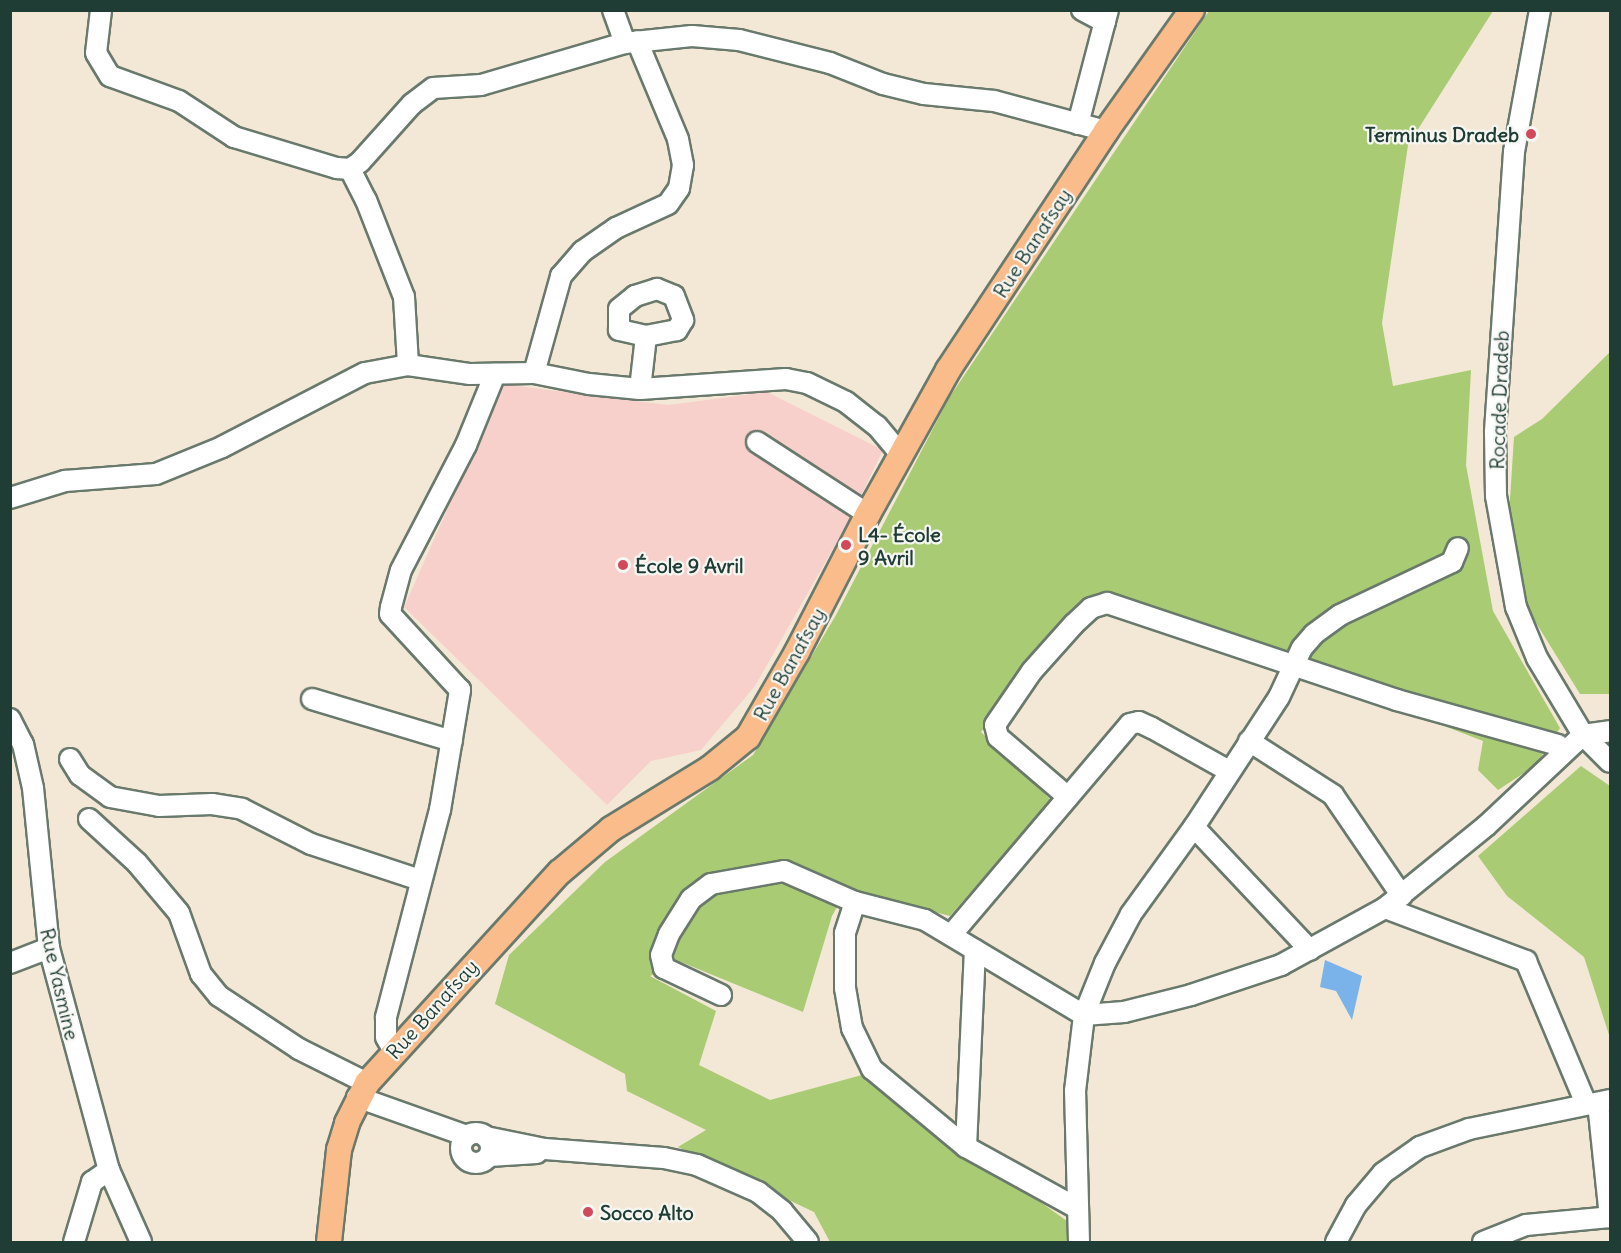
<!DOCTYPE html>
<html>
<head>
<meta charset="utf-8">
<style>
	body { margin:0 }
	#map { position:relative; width:1621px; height:1253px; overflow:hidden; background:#f3e8d5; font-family:Delius,sans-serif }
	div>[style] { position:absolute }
	.built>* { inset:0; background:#f7d0cb }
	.green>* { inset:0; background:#a9cb73 }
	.water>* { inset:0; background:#7ab3ea }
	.roads { filter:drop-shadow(2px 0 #69796c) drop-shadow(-2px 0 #69796c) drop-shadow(0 2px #69796c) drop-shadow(0 -2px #69796c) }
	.minor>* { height:20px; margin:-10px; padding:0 10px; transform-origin:10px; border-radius:10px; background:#fff }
	.minor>.ring { margin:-10px; padding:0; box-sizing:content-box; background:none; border:20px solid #fff; border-radius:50% }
	.major>* { height:24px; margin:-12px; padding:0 12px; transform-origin:12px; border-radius:12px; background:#f9bc8a }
	.dots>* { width:16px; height:16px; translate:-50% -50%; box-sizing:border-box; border:3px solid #f6f6f2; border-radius:50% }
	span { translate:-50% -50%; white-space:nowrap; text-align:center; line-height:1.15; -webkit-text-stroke:4.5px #f6f6f2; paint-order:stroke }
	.poi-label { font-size:20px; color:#1f3d34; font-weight:700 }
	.right { translate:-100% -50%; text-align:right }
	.left { translate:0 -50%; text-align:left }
	.street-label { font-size:20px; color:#1f3d34 }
	.frame { position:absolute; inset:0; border:12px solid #1f3d34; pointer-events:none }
</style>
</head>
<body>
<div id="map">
	<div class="built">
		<div style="clip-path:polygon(503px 384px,668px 405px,767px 392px,883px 450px,848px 522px,755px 686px,701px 750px,651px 761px,607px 805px,404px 607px)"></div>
	</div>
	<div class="green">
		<div style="clip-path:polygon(1209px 11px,1493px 11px,1408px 145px,1382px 323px,1393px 386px,1471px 370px,1466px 465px,1493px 611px,1560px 728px,1535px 766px,1498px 790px,1478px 770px,1483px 741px,1105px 595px,1065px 621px,981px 732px,1051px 800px,950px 916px,847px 889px,832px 916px,803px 1012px,681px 962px,650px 976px,716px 1011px,699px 1065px,770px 1100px,862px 1075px,1067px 1221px,1068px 1242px,830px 1242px,814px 1212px,678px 1147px,706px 1130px,627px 1091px,625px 1074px,495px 1004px,509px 955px,605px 862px,753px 755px,836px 615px,949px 398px)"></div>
		<div style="clip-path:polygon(1610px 352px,1610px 694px,1580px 694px,1530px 613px,1509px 515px,1514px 437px,1542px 419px)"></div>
		<div style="clip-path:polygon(1581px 766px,1610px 786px,1610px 1038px,1584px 957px,1507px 896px,1478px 856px)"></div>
	</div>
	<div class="water">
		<div style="clip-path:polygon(1325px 960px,1362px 976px,1352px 1020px,1336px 991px,1320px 987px)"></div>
	</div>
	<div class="roads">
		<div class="minor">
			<div style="left:101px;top:10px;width:43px;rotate:96.6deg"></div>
			<div style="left:96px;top:53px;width:27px;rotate:59deg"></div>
			<div style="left:110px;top:76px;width:73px;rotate:19.9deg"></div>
			<div style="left:179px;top:101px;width:66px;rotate:33.2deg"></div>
			<div style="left:234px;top:137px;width:108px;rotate:16.8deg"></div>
			<div style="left:337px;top:168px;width:13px;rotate:4deg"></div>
			<div style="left:350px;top:169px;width:12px;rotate:-35deg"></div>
			<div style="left:360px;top:162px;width:78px;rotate:-48.1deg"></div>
			<div style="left:412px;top:104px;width:26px;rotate:-37deg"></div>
			<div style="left:433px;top:88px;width:48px;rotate:-3.6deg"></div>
			<div style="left:481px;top:85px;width:150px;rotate:-16.3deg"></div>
			<div style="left:625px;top:43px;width:67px;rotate:-6deg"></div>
			<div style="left:692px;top:36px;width:47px;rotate:4.9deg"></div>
			<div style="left:739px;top:40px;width:94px;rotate:14.2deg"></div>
			<div style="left:830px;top:63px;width:57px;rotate:21.6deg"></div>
			<div style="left:883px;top:84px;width:42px;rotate:13.7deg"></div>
			<div style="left:924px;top:94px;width:70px;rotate:5.7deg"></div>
			<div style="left:994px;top:101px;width:116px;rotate:15deg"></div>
			<div style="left:613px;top:10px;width:35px;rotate:70deg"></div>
			<div style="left:1082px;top:10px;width:26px;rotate:28deg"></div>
			<div style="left:1540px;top:10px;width:144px;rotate:100.4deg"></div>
			<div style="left:1514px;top:152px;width:281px;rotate:93.9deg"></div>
			<div style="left:1495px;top:432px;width:64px;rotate:89.1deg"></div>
			<div style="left:1496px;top:496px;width:113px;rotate:79.8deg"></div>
			<div style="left:1516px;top:607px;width:55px;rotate:67.6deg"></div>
			<div style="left:1537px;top:658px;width:90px;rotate:59.1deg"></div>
			<div style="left:1583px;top:735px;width:38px;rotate:45deg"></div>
			<div style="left:1078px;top:124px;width:118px;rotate:-75.3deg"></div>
			<div style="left:350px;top:169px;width:35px;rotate:63deg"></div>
			<div style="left:366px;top:200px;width:104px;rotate:68.6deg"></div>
			<div style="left:404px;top:297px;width:68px;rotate:86.6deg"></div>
			<div style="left:657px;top:289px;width:18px;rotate:22deg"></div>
			<div style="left:674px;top:296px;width:26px;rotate:69deg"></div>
			<div style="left:683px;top:320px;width:12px;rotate:121deg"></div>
			<div style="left:677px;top:330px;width:32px;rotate:169deg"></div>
			<div style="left:646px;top:336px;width:28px;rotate:-167deg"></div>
			<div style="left:619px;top:330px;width:21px;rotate:-90deg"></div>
			<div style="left:619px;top:309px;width:21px;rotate:-39deg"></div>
			<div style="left:635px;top:296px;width:23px;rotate:-18deg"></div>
			<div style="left:534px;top:373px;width:101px;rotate:-74.4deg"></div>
			<div style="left:561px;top:276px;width:33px;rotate:-49deg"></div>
			<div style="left:583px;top:251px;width:40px;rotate:-34.9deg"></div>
			<div style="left:616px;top:228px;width:57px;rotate:-24.8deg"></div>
			<div style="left:668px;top:204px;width:19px;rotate:-55deg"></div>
			<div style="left:679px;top:188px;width:23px;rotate:-80deg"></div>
			<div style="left:683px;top:165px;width:26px;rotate:-101deg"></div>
			<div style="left:678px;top:139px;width:106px;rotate:-112.7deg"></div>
			<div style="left:640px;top:389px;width:53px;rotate:-83.5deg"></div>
			<div style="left:757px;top:442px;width:132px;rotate:33deg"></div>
			<div style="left:10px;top:498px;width:58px;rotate:-17.2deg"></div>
			<div style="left:65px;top:481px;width:91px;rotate:-4.4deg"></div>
			<div style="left:156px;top:474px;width:71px;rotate:-22.2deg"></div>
			<div style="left:222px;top:447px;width:161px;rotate:-27.4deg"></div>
			<div style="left:365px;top:373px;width:44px;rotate:-10.5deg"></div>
			<div style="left:408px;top:365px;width:63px;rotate:8.3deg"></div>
			<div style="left:470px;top:374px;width:64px;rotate:-0.9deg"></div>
			<div style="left:534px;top:373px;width:56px;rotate:11.3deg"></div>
			<div style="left:589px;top:384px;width:51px;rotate:5.6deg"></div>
			<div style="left:640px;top:389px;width:146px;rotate:-3.9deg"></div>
			<div style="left:786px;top:379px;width:21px;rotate:11deg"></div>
			<div style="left:807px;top:383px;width:43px;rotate:26deg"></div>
			<div style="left:846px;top:402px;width:39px;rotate:38deg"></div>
			<div style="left:877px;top:426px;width:38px;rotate:50deg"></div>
			<div style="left:312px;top:699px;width:146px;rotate:16.7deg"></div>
			<div style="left:10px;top:719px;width:28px;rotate:63deg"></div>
			<div style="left:23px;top:744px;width:45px;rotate:77.2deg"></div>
			<div style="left:33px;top:788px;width:161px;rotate:84.3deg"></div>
			<div style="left:49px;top:948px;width:230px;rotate:74.9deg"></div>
			<div style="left:109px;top:1170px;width:79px;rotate:66deg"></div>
			<div style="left:1249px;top:741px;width:100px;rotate:32.7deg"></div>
			<div style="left:1333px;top:795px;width:122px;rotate:55.7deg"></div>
			<div style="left:70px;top:759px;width:19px;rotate:58deg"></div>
			<div style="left:80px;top:775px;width:37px;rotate:36deg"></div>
			<div style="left:110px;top:797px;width:50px;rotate:10.4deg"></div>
			<div style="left:159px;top:806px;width:53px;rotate:-2.2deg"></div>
			<div style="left:212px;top:804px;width:30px;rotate:9deg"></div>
			<div style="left:242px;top:809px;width:77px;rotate:26.9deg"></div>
			<div style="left:311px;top:844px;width:115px;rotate:18.3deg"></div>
			<div style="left:1068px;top:797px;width:92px;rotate:-139.4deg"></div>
			<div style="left:998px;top:737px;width:12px;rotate:-104deg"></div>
			<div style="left:995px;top:725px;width:65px;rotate:-55.6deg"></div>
			<div style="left:1032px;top:671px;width:63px;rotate:-48.2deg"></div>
			<div style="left:1074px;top:624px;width:23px;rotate:-43deg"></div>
			<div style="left:1091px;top:608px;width:17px;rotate:-17deg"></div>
			<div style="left:1107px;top:603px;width:306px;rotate:18.5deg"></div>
			<div style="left:1397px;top:700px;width:167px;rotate:15.6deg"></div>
			<div style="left:89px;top:819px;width:65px;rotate:42.5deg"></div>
			<div style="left:137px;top:863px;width:65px;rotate:50deg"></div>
			<div style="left:179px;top:913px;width:65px;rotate:70.2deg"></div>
			<div style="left:201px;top:974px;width:28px;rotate:51deg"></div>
			<div style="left:219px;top:996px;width:96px;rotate:33.5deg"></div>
			<div style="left:299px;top:1049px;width:76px;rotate:26.6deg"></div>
			<div style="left:1194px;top:827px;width:169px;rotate:46.7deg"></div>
			<div style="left:855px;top:902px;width:33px;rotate:108deg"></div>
			<div style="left:845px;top:933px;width:55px;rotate:90deg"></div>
			<div style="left:845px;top:988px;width:41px;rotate:80.1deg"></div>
			<div style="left:852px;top:1028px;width:46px;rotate:64deg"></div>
			<div style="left:872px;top:1069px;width:122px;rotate:39.7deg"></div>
			<div style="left:966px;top:1147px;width:127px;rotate:28.8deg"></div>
			<div style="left:1385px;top:908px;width:151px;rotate:20.6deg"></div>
			<div style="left:1526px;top:961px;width:155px;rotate:67.2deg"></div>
			<div style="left:952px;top:934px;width:275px;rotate:-49.7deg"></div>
			<div style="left:1130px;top:724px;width:9px;rotate:-13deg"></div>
			<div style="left:1139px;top:722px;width:14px;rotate:25deg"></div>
			<div style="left:1152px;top:728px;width:88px;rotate:29.2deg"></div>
			<div style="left:10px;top:963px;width:42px;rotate:-21deg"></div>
			<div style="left:721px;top:995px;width:63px;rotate:-154.7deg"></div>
			<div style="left:664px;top:968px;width:13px;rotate:-103deg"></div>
			<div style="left:661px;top:955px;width:22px;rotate:-69deg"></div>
			<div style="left:669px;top:934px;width:41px;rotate:-57.8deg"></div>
			<div style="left:691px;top:899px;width:25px;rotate:-37deg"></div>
			<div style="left:711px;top:884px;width:74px;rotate:-10.1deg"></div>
			<div style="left:784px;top:871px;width:77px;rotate:23.6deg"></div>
			<div style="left:855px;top:902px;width:72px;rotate:14.4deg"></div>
			<div style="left:925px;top:920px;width:185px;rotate:30.9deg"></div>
			<div style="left:1084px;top:1015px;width:40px;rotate:-4.3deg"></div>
			<div style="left:1124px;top:1012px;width:69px;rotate:-14.2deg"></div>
			<div style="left:1191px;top:995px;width:95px;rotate:-18.4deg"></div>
			<div style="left:1281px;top:965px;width:119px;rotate:-28.7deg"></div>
			<div style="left:1385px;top:908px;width:130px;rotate:-39.1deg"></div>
			<div style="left:1486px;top:826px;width:133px;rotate:-43.2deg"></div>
			<div style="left:1583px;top:735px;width:27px;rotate:-8deg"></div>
			<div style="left:394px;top:1051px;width:16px;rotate:-120deg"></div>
			<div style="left:386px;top:1037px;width:20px;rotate:-90deg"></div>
			<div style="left:386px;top:1017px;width:214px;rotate:-75.4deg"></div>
			<div style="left:440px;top:810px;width:122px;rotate:-80.5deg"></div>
			<div style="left:460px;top:690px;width:103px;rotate:-132.6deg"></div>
			<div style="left:390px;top:614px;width:7px;rotate:-82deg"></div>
			<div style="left:391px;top:607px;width:38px;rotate:-75deg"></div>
			<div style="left:401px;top:570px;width:141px;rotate:-62.5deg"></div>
			<div style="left:466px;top:445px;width:77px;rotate:-67.8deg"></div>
			<div style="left:357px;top:1097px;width:117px;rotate:19.5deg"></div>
			<div style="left:1598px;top:1103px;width:115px;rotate:84deg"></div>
			<div class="ring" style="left:461px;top:1133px;width:10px;height:10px"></div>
			<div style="left:486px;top:1137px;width:60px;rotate:11.5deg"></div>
			<div style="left:545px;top:1149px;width:119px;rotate:4.3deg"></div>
			<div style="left:664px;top:1158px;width:34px;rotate:12deg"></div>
			<div style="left:697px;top:1165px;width:67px;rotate:23.9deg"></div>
			<div style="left:758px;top:1192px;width:31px;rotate:38deg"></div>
			<div style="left:782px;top:1211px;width:40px;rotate:50deg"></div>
			<div style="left:966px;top:1147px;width:197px;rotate:-87.4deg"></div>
			<div style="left:489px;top:1156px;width:48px;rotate:-3.6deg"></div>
			<div style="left:74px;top:1242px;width:63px;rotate:-73.3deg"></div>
			<div style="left:92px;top:1182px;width:21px;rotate:-35deg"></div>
			<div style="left:1079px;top:1242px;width:151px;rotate:-91.5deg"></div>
			<div style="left:1075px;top:1091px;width:77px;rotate:-83.2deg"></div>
			<div style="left:1084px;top:1015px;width:56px;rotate:-68deg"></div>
			<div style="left:1105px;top:963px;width:55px;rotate:-62deg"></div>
			<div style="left:1131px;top:914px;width:107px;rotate:-54.1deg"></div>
			<div style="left:1194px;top:827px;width:155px;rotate:-56.8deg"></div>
			<div style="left:1279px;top:697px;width:54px;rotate:-64.9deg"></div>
			<div style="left:1302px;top:648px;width:18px;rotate:-49deg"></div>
			<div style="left:1314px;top:634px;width:32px;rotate:-36deg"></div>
			<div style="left:1340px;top:615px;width:124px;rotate:-25.3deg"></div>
			<div style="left:1452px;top:562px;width:15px;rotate:-67deg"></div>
			<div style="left:1336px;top:1242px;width:42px;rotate:-61.6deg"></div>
			<div style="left:1356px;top:1205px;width:42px;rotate:-49.8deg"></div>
			<div style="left:1383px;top:1173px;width:45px;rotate:-35.1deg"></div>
			<div style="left:1420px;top:1147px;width:52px;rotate:-20.2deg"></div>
			<div style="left:1469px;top:1129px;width:144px;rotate:-11.6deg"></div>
			<div style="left:1483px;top:1242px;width:46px;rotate:-21.6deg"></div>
			<div style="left:1526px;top:1225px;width:84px;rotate:-5.4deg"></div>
		</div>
		<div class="major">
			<div style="left:329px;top:1242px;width:93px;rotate:-83.8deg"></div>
			<div style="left:339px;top:1150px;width:28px;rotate:-73deg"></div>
			<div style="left:347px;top:1123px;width:45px;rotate:-63.4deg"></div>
			<div style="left:367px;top:1083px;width:286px;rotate:-47.6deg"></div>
			<div style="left:560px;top:872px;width:67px;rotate:-40.1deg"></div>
			<div style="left:611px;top:829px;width:116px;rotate:-31.6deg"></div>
			<div style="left:710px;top:768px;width:49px;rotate:-39.2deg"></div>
			<div style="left:748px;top:737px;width:98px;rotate:-60deg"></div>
			<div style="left:797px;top:652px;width:155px;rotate:-62.8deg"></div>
			<div style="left:868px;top:514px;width:165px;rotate:-60.9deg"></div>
			<div style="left:948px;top:370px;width:287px;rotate:-56.5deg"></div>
			<div style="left:1106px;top:131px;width:148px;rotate:-54.6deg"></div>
		</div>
	</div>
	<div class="dots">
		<div style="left:1531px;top:134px;background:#d1495b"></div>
		<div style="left:846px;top:545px;background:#d1495b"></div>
		<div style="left:623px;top:565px;background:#d1495b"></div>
		<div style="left:588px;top:1212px;background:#d1495b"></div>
	</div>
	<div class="poi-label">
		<span class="right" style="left:1519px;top:134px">Terminus Dradeb</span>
		<span class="left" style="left:858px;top:546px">L4- École<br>9 Avril</span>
		<span class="left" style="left:635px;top:565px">École 9 Avril</span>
		<span class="left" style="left:600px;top:1212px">Socco Alto</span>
	</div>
	<div class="street-label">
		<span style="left:1032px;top:243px;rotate:-57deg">Rue Banafsay</span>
		<span style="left:1499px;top:400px;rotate:-88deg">Rocade Dradeb</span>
		<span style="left:789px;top:664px;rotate:-61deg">Rue Banafsay</span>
		<span style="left:60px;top:984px;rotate:77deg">Rue Yasmine</span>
		<span style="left:432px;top:1009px;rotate:-48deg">Rue Banafsay</span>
	</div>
	<div class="frame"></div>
</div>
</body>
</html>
